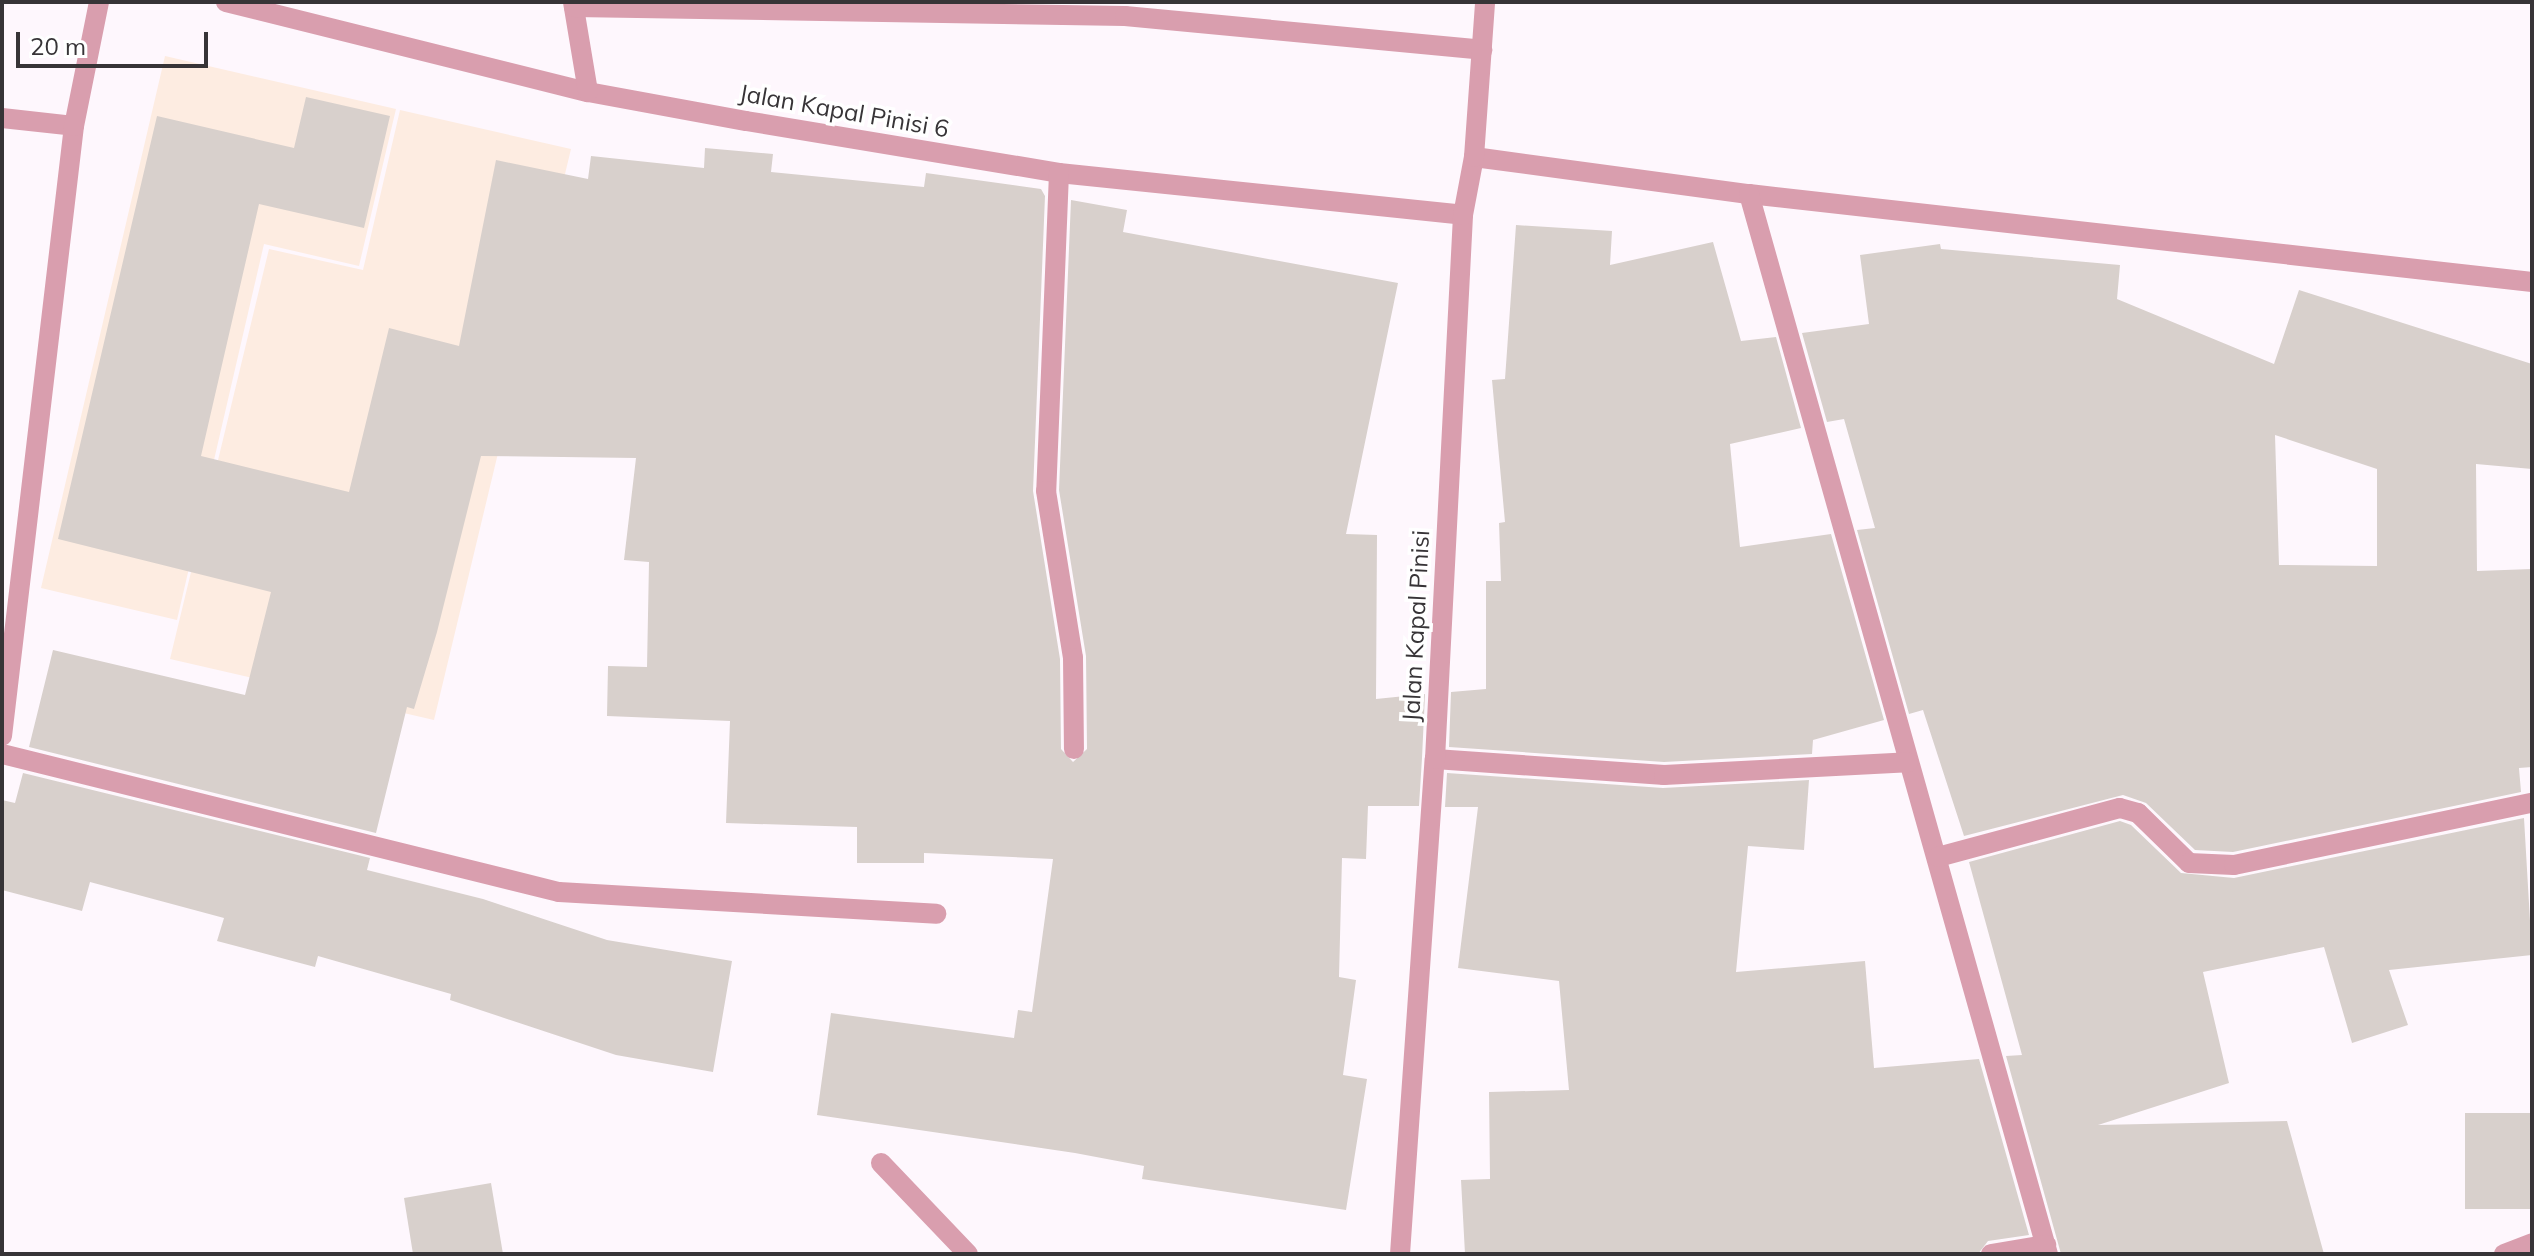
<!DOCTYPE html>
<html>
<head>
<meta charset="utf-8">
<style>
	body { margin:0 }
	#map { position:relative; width:2534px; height:1256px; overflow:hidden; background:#fef7fd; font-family:Mulish,sans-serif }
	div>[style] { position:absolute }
	.education>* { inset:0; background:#fdece1 }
	.building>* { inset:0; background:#d8d0cc; transform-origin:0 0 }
	.minor>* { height:20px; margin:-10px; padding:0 10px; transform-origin:10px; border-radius:10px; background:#d99eae }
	span { translate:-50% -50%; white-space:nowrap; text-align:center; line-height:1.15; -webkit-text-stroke:7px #fff; paint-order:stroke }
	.street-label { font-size:24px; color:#373437 }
	.frame { position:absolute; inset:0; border:4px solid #373437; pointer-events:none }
	.scale { position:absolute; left:16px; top:32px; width:192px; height:36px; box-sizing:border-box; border:4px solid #373437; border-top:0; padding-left:10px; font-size:24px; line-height:28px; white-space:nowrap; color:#373437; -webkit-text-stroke:6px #fff; paint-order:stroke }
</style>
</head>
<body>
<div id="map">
	<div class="education">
		<div style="clip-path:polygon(165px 56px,396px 109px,359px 266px,264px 244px,177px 620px,41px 588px)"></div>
		<div style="clip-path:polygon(400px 110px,571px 149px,434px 720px,170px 659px,269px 249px,363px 270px)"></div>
	</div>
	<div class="building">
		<div style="clip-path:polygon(306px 97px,390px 116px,364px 228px,259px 204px,201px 456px,349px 492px,389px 328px,459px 346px,496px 160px,588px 179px,591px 156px,704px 168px,705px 148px,773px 154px,771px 172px,924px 187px,926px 173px,1041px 189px,1045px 196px,1033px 491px,1060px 659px,1061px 749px,1073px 762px,1087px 749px,1086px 656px,1059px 490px,1071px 200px,1127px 210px,1123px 232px,1398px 283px,1346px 534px,1377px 535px,1376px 699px,1425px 694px,1422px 758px,1419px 806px,1368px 806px,1366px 859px,1342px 858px,1339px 977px,1356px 980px,1343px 1075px,1367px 1079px,1346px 1210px,1142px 1179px,1144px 1166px,1075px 1153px,817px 1115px,831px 1013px,1014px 1038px,1018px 1010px,1032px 1012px,1053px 859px,924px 853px,924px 863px,857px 863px,857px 827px,726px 823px,730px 721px,607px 716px,608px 666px,647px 667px,649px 562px,624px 560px,636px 458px,481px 456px,437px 632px,414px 709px,407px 707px,376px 833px,29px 747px,53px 650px,245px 695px,271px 592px,58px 539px,157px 116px,294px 148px)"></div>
		<div style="clip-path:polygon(1516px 225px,1612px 231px,1610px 265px,1713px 242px,1741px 341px,1776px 337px,1801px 428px,1730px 444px,1740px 547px,1831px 534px,1884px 720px,1813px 740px,1812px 754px,1664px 762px,1449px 747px,1451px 692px,1486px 689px,1486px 581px,1501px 581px,1499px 523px,1505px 522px,1492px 380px,1505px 379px)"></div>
		<div style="clip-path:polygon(evenodd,1940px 244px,1941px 249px,2120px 265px,2117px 299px,2274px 364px,2299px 290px,2532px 364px,2532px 469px,2476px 464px,2477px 571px,2532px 569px,2532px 767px,2519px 768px,2521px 792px,2233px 852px,2195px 850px,2146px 803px,2123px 795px,1964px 836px,1923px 710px,1909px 714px,1857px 530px,1875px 528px,1844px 419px,1827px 422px,1802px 333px,1869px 324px,1860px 255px,1940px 244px,2275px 435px,2377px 469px,2377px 566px,2279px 565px,2275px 435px)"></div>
		<div style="clip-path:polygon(23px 773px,370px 858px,367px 870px,483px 899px,607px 940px,732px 961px,713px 1072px,616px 1055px,450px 1000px,451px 994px,318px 956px,315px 967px,217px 941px,224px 918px,90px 882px,82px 911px,2px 890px,2px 800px,15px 803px)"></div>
		<div style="clip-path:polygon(1447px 773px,1663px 788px,1809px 780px,1804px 850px,1748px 846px,1736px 972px,1865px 961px,1874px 1068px,1979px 1059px,2029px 1235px,1988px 1241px,1978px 1254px,1465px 1254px,1461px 1180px,1490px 1179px,1489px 1092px,1569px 1090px,1559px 981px,1458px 968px,1478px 807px,1445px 807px)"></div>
		<div style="clip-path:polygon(2524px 818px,2532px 955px,2389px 970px,2408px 1025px,2352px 1043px,2324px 947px,2203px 972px,2229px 1083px,2098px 1125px,2287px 1121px,2324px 1254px,2061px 1254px,2006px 1056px,2022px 1055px,1969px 862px,2120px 821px,2131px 825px,2181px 873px,2234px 878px)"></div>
		<div style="left:2532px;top:1113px;width:96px;height:67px;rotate:90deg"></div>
		<div style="clip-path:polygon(491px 1183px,503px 1254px,413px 1254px,404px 1198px)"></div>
	</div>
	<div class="minor">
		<div style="left:226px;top:2px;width:373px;rotate:14deg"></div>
		<div style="left:588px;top:92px;width:161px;rotate:10.4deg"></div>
		<div style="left:746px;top:121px;width:317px;rotate:9.4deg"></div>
		<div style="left:1059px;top:173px;width:406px;rotate:5.9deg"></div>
		<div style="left:573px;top:2px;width:91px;rotate:80.5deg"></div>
		<div style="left:574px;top:7px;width:551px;rotate:0.94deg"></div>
		<div style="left:1125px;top:16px;width:359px;rotate:5.4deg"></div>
		<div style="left:2px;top:118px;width:72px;rotate:6.3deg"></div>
		<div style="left:1474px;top:157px;width:277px;rotate:7.7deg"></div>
		<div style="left:1749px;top:194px;width:788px;rotate:6.41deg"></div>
		<div style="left:1059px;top:173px;width:318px;rotate:92.3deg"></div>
		<div style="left:1046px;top:491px;width:169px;rotate:80.8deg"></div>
		<div style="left:1073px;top:658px;width:91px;rotate:89.4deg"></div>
		<div style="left:1749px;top:194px;width:1101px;rotate:74.25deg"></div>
		<div style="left:2px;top:736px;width:614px;rotate:-83.27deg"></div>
		<div style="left:74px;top:126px;width:126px;rotate:-78.6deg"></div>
		<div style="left:2px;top:754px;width:574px;rotate:13.92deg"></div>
		<div style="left:559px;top:892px;width:378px;rotate:3.3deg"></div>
		<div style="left:1435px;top:759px;width:230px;rotate:4deg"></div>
		<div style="left:1664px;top:775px;width:244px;rotate:-3deg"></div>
		<div style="left:1938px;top:857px;width:188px;rotate:-15.1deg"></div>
		<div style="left:2120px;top:808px;width:19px;rotate:16deg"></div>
		<div style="left:2138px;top:813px;width:71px;rotate:44.4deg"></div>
		<div style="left:2189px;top:863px;width:45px;rotate:2.5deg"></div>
		<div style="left:2234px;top:865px;width:304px;rotate:-11.8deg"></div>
		<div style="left:881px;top:1163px;width:126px;rotate:46.3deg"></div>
		<div style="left:1400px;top:1254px;width:496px;rotate:-86deg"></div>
		<div style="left:1435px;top:759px;width:545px;rotate:-87.05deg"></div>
		<div style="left:1463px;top:215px;width:59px;rotate:-79.3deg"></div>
		<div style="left:1474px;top:157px;width:155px;rotate:-85.9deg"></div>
		<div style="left:1991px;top:1254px;width:56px;rotate:-9.3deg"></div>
		<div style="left:2504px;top:1254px;width:30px;rotate:-21deg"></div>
	</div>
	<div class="street-label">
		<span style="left:844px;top:111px;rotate:10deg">Jalan Kapal Pinisi 6</span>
		<span style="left:1416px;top:626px;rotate:-87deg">Jalan Kapal Pinisi</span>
	</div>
	<div class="frame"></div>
	<div class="scale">20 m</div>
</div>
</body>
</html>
